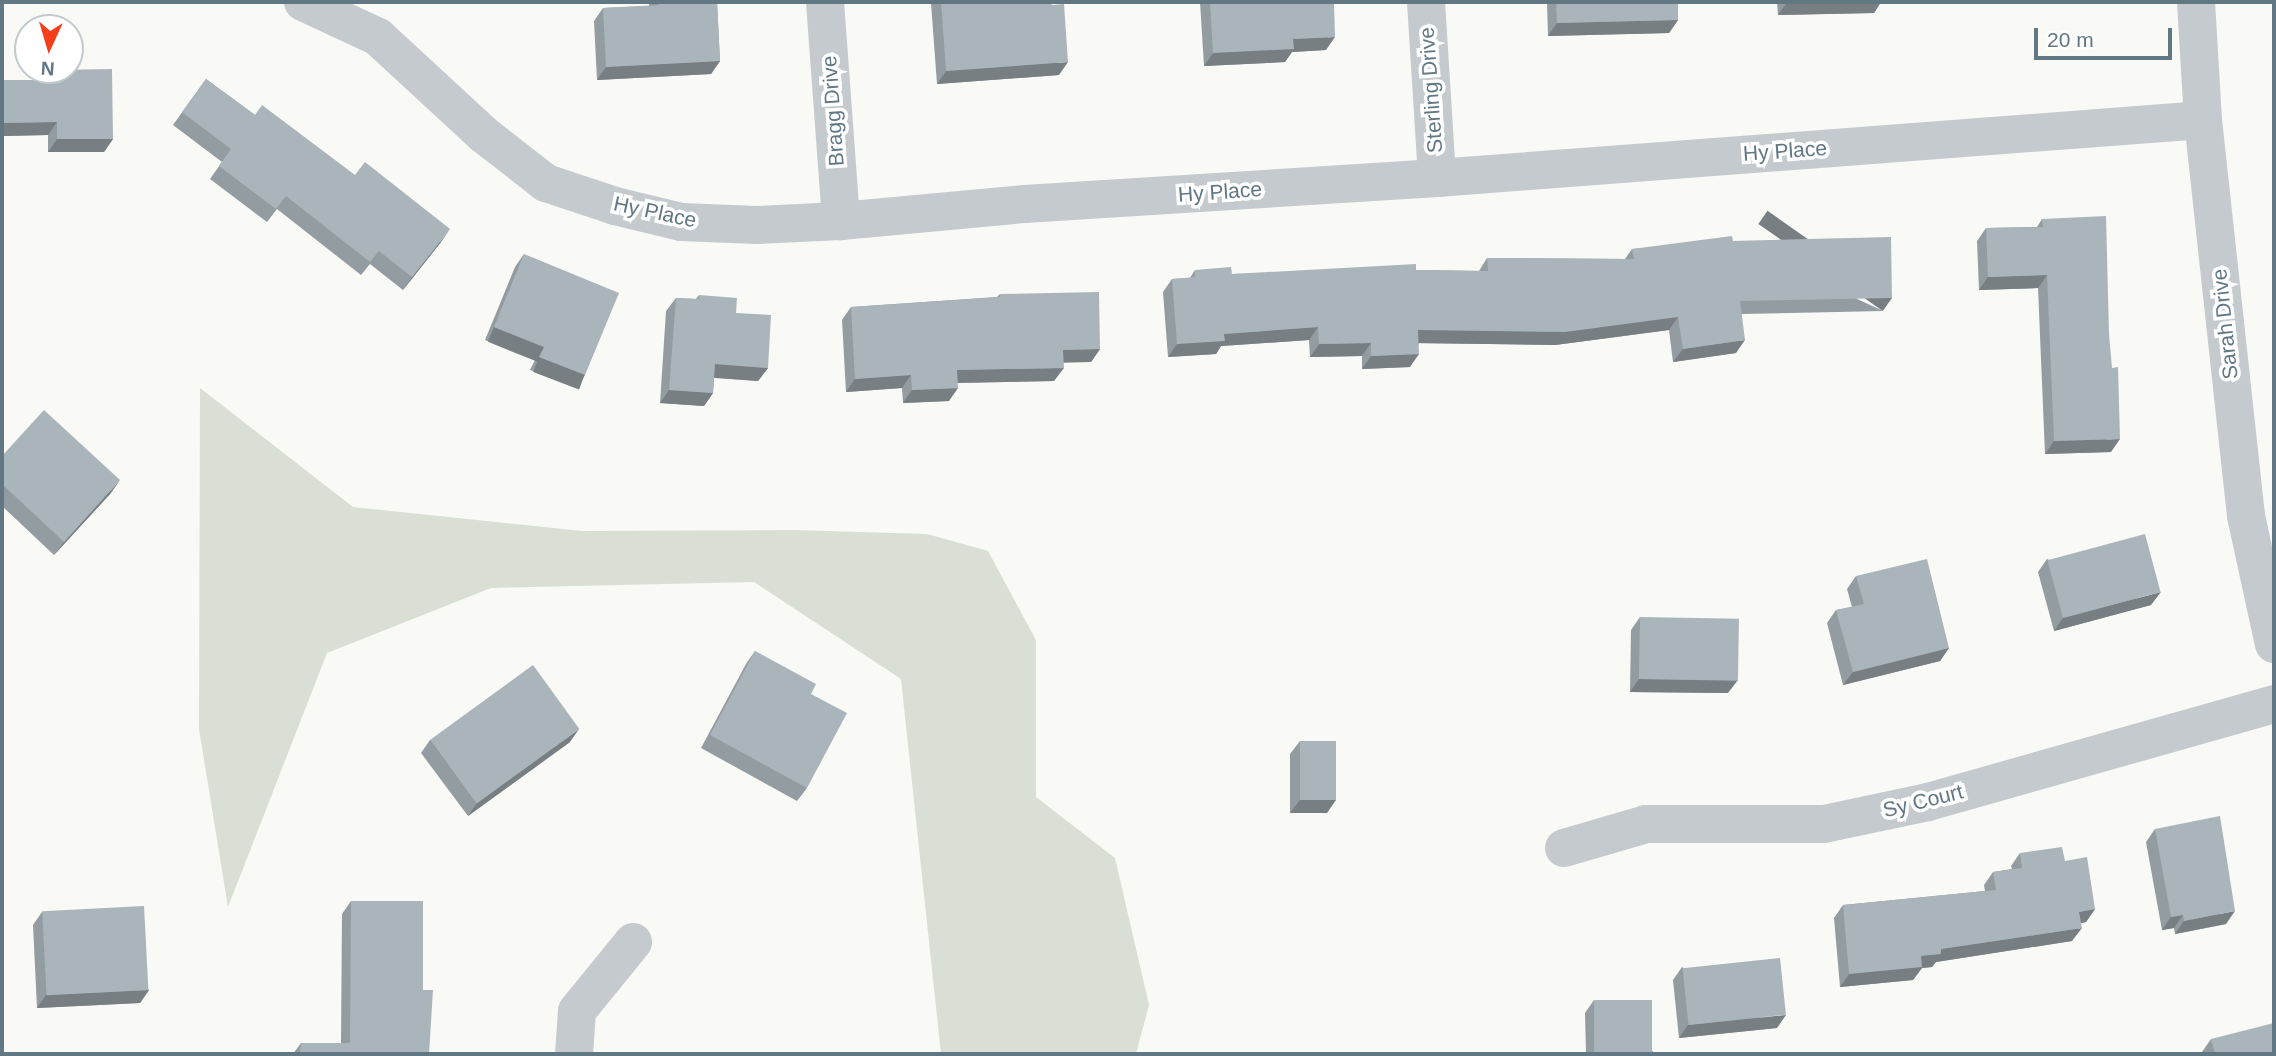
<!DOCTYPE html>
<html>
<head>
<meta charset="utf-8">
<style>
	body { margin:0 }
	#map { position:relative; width:2276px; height:1056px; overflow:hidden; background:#f9f9f6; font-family:Helvetica,sans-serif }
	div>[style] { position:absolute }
	.green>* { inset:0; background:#d9dfd4 }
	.minor>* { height:38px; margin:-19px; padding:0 19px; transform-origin:19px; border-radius:19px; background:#c4cacd }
	.wall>* { inset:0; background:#929ca1 }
	.shaded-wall>* { inset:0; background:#777f83; transform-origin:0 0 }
	.building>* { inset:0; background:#aab5bb; transform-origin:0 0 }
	span { translate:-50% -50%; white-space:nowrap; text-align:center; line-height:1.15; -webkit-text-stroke:7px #fff; paint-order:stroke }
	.street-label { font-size:21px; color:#617784 }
	.frame { position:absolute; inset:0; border:4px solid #617784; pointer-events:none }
	.north { position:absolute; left:14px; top:14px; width:70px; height:70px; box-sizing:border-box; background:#fff; border:2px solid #c0c9ce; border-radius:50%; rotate:184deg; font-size:19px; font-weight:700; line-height:28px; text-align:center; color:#617784 }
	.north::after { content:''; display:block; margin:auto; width:24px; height:32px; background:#f63e1a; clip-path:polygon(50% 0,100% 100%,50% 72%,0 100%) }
	.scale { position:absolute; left:2034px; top:28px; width:138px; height:32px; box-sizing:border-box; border:4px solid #617784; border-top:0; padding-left:9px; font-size:21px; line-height:24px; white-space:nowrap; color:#617784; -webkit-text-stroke:5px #fff; paint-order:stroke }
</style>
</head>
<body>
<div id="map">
	<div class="green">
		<div style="clip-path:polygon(200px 388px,353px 507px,582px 531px,794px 530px,927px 534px,988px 551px,1036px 640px,1036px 797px,1115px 858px,1149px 1005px,1136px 1054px,941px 1054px,901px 679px,754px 582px,491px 588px,327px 653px,228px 907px,199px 729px)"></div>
	</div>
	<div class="minor">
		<div style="left:303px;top:2px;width:83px;rotate:25deg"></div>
		<div style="left:378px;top:37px;width:143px;rotate:42.7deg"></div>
		<div style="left:483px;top:134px;width:80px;rotate:37.9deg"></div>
		<div style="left:546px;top:183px;width:73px;rotate:18.4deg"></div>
		<div style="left:615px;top:206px;width:68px;rotate:13.6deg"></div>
		<div style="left:681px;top:222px;width:76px;rotate:2.3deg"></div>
		<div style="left:757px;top:225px;width:84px;rotate:-2.7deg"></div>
		<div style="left:841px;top:221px;width:185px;rotate:-5.3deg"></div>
		<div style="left:1025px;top:204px;width:413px;rotate:-3.6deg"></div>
		<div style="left:1437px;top:178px;width:768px;rotate:-4.33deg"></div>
		<div style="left:825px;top:2px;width:220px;rotate:85.8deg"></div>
		<div style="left:1426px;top:2px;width:176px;rotate:86.4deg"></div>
		<div style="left:2196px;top:2px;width:118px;rotate:86.6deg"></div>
		<div style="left:2203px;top:120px;width:398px;rotate:83.8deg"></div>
		<div style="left:2246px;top:516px;width:131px;rotate:77.7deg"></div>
		<div style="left:1564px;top:848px;width:85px;rotate:-16.3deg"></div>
		<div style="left:1646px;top:824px;width:178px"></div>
		<div style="left:1824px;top:824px;width:106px;rotate:-11.9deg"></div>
		<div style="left:1928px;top:802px;width:360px;rotate:-15.8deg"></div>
		<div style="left:574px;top:1054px;width:43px;rotate:-86deg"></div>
		<div style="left:577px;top:1011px;width:89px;rotate:-50.9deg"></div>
	</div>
	<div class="wall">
		<div style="clip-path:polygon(649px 2px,717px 2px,720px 61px,711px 74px,597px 80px,594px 21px,603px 8px,649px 6px)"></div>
		<div style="clip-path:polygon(932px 2px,1051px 2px,1059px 75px,937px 84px,931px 3px)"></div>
		<div style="clip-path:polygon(1200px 2px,1334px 2px,1326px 50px,1292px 52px,1285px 62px,1204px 66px)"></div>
		<div style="clip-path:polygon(1547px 2px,1678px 2px,1678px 20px,1669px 33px,1548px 36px)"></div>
		<div style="clip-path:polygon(1777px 2px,1881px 2px,1874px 13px,1778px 15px)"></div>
		<div style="clip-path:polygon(55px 70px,113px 139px,104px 152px,48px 152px,48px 135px,2px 136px,2px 80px,48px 80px)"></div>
		<div style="clip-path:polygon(206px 79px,255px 115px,441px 242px,403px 290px,370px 264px,361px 275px,277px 209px,267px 222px,210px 179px,222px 162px,173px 125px)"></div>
		<div style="clip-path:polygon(2042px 219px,2111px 452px,2045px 454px,2038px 288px,1979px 290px,1977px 241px,1986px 228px,2037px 227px)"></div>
		<div style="clip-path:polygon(1733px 241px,1883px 311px,1741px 314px,1736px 353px,1673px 362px,1669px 330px,1555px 345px,1419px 343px,1410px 367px,1362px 369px,1362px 356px,1310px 357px,1309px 340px,1221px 346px,1216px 354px,1168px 357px,1163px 292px,1172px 279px,1190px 278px,1195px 270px,1232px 274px,1416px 270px,1479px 271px,1487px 258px,1625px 259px,1632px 249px)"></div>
		<div style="clip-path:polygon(524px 254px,585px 375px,576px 388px,530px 370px,535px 360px,485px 340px,515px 267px)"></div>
		<div style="clip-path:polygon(1000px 294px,1100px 349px,1091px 362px,1063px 362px,1054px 381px,957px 383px,949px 401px,903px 403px,902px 388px,846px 392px,842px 320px,851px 307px,997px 297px)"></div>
		<div style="clip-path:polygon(699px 295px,736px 313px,768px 368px,758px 381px,714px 378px,713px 393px,704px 406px,660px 403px,666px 311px,676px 298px,696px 299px)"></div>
		<div style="clip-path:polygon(2px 456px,111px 493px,54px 555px,2px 506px)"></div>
		<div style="clip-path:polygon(2047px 559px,2151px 605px,2054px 631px,2038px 572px)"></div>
		<div style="clip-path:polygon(1856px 576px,1949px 648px,1940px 661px,1843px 685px,1827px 623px,1836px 610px,1852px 607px,1847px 589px)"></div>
		<div style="clip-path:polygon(1640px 617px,1728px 693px,1630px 692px,1631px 630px)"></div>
		<div style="clip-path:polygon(755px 651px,811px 694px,807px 788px,797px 801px,701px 748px,746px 664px)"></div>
		<div style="clip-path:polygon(430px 740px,570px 742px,468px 816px,421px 753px)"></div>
		<div style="clip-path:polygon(1300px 741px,1327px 813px,1290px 813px,1290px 754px)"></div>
		<div style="clip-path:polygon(2155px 829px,2226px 924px,2175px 934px,2174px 928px,2162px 930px,2146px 842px)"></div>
		<div style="clip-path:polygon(2020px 853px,2065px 861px,2095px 909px,2086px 922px,2081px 923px,2072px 941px,1936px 962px,1932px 967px,1922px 968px,1913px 980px,1840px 987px,1834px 918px,1843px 905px,1985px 891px,1984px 885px,1993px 872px,2012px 869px,2011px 866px)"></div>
		<div style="clip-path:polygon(351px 901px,423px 990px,429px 1054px,293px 1054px,301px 1043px,341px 1043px,342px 914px)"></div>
		<div style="clip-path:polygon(42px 912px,149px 990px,140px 1003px,37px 1008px,33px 925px)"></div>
		<div style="clip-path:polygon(1682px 967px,1777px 1028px,1679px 1038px,1673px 980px)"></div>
		<div style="clip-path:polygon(1594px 1000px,1651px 1054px,1586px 1054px,1585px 1013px)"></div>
		<div style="clip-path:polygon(2211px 1039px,2274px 1054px,2203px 1054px,2202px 1052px)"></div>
	</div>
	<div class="shaded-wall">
		<div style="clip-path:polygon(1787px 2px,1881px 2px,1874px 13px,1778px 15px)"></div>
		<div style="clip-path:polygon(1678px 20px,1669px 33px,1548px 36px,1557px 23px)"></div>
		<div style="clip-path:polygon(1335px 37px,1326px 50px,1292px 52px,1285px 62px,1204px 66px,1213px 53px,1293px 39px)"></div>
		<div style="clip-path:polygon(720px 61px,711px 74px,597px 80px,606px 67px)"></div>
		<div style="clip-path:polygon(1068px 62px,1059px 75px,937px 84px,946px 71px)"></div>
		<div style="clip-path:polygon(57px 122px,48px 135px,2px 136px,2px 123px)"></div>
		<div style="clip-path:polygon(57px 139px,113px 139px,104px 152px,48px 152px)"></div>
		<div style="clip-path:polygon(450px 229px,441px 242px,403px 290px,412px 277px)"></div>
		<div style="clip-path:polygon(2047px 275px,2038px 288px,1979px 290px,1988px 277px)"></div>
		<div style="left:1892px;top:298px;width:16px;height:152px;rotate:125deg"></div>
		<div style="clip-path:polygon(1678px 317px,1669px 330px,1555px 345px,1409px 343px,1418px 330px)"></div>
		<div style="left:494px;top:327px;width:54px;height:16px;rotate:22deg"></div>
		<div style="clip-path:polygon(1318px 327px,1309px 340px,1221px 346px,1216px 354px,1168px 357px,1177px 344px,1224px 334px)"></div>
		<div style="clip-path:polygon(1745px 340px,1736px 353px,1673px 362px,1683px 349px)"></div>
		<div style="clip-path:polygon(1371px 343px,1362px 356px,1310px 357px,1319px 344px)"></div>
		<div style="clip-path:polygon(1100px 349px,1091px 362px,1054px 363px,1063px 350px)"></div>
		<div style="clip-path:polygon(1419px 354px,1410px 367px,1362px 369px,1371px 356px)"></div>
		<div style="left:539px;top:357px;width:49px;height:16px;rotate:21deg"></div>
		<div style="clip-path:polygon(715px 364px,768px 368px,758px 381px,706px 377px)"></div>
		<div style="clip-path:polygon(1064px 368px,1054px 381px,948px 383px,957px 370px)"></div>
		<div style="clip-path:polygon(911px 375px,902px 388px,846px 392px,855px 379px)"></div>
		<div style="clip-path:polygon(958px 388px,949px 401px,903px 403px,912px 390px)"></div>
		<div style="clip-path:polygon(669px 390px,713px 393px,704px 406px,660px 403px)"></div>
		<div style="clip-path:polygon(2120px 439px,2111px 452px,2045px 454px,2054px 441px)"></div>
		<div style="clip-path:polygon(120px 480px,111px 493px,54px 555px,64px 542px)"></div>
		<div style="clip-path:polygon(2161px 592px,2151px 605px,2054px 631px,2063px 618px)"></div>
		<div style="clip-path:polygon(1949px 648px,1940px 661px,1843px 685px,1853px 672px)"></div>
		<div style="clip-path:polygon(1639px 679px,1738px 680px,1728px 693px,1630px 692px)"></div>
		<div style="clip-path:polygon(579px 729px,570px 742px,468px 816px,477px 803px)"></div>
		<div style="clip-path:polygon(1300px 800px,1336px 800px,1327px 813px,1290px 813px)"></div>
		<div style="clip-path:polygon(2095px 909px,2086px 922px,2070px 925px,2079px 912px)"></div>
		<div style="clip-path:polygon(2235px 911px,2226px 924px,2175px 934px,2184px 921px)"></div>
		<div style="clip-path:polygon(2183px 915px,2174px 928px,2162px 930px,2171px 917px)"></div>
		<div style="clip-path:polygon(2082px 928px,2072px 941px,1936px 962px,1932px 967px,1922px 968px,1913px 980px,1840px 987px,1849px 974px,1921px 956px,1941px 949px)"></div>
		<div style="clip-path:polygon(149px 990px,140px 1003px,37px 1008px,46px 995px)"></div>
		<div style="clip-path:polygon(1786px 1015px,1777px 1028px,1679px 1038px,1688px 1025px)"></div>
		<div style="clip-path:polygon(1653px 1051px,1651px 1054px,1594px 1054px,1595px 1052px)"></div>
	</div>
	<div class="building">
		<div style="clip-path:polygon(658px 2px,717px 2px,720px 61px,606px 67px,603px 8px,659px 5px)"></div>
		<div style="clip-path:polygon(941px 2px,1051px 2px,1052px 5px,1064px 4px,1068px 62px,946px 71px)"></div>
		<div style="clip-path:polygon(1210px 2px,1334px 2px,1335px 37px,1293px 39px,1294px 49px,1213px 53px)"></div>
		<div style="clip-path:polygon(1556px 2px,1678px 2px,1678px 20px,1557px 23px)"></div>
		<div style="clip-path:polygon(112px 69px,113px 139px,57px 139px,57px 122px,2px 123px,2px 80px,56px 80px,55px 70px)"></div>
		<div style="clip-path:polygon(206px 79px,255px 115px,262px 105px,355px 175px,365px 162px,450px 229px,412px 277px,379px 251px,370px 262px,286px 196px,276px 209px,219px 166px,231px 149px,182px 112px)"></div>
		<div style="clip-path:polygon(2106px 216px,2109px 334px,2112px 368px,2118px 367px,2120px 439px,2054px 441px,2047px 275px,1988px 277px,1986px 228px,2043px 227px,2042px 219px)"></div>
		<div style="clip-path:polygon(1732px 236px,1733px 241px,1891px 237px,1892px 298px,1740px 301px,1745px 340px,1683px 349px,1678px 317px,1565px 332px,1418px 330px,1419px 354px,1371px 356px,1371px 343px,1319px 344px,1318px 327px,1224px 334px,1225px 341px,1177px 344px,1172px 279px,1195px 277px,1195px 270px,1231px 267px,1232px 274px,1416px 264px,1416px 270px,1488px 271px,1487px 258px,1634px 259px,1632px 249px)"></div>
		<div style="clip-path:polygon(524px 254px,619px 293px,585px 375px,539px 357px,544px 347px,494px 327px)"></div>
		<div style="clip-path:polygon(1099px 292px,1100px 349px,1063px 350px,1064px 368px,957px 370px,958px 388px,912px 390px,911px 375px,855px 379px,851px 307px,1000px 297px,1000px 294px)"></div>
		<div style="clip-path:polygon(699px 295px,737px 298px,736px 313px,771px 315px,768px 368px,715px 364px,713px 393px,669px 390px,676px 298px,699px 299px)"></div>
		<div style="clip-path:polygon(44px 410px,120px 480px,64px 542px,2px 484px,2px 456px)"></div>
		<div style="left:2145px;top:534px;width:60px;height:101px;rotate:75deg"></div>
		<div style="clip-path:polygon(1927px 559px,1949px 648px,1853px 672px,1836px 610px,1864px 604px,1856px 576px)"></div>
		<div style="left:1640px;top:617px;width:99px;height:62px;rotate:1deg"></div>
		<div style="clip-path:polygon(755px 651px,816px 684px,811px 694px,847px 713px,807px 788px,710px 735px)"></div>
		<div style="left:533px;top:665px;width:79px;height:127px;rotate:54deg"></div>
		<div style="left:1300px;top:741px;width:36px;height:59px"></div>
		<div style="clip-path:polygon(2220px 816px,2235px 911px,2184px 921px,2183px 915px,2171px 917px,2155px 829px)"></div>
		<div style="clip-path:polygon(2062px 847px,2065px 861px,2087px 857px,2095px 909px,2079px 912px,2082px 928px,1941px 949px,1941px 954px,1921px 956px,1922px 967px,1849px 974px,1843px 905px,1996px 890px,1993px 872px,2022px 868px,2020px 853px)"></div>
		<div style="clip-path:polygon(351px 901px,423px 901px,423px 990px,433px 990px,429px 1054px,300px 1054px,301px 1043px,350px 1043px)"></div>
		<div style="left:144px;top:906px;width:84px;height:102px;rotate:87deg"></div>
		<div style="left:1780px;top:958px;width:57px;height:98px;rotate:84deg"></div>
		<div style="left:1594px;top:1000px;width:58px;height:52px"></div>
		<div style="clip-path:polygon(2274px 1023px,2274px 1054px,2215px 1054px,2211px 1039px)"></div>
	</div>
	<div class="street-label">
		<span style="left:1431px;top:90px;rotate:-94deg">Sterling Drive</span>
		<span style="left:833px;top:111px;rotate:-94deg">Bragg Drive</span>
		<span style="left:1785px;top:151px;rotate:-4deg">Hy Place</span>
		<span style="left:1220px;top:192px;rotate:-4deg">Hy Place</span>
		<span style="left:655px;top:212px;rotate:12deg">Hy Place</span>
		<span style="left:2225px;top:324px;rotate:-96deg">Sarah Drive</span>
		<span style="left:1923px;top:801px;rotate:-14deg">Sy Court</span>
	</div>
	<div class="frame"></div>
	<div class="north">N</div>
	<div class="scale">20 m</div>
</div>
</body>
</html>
